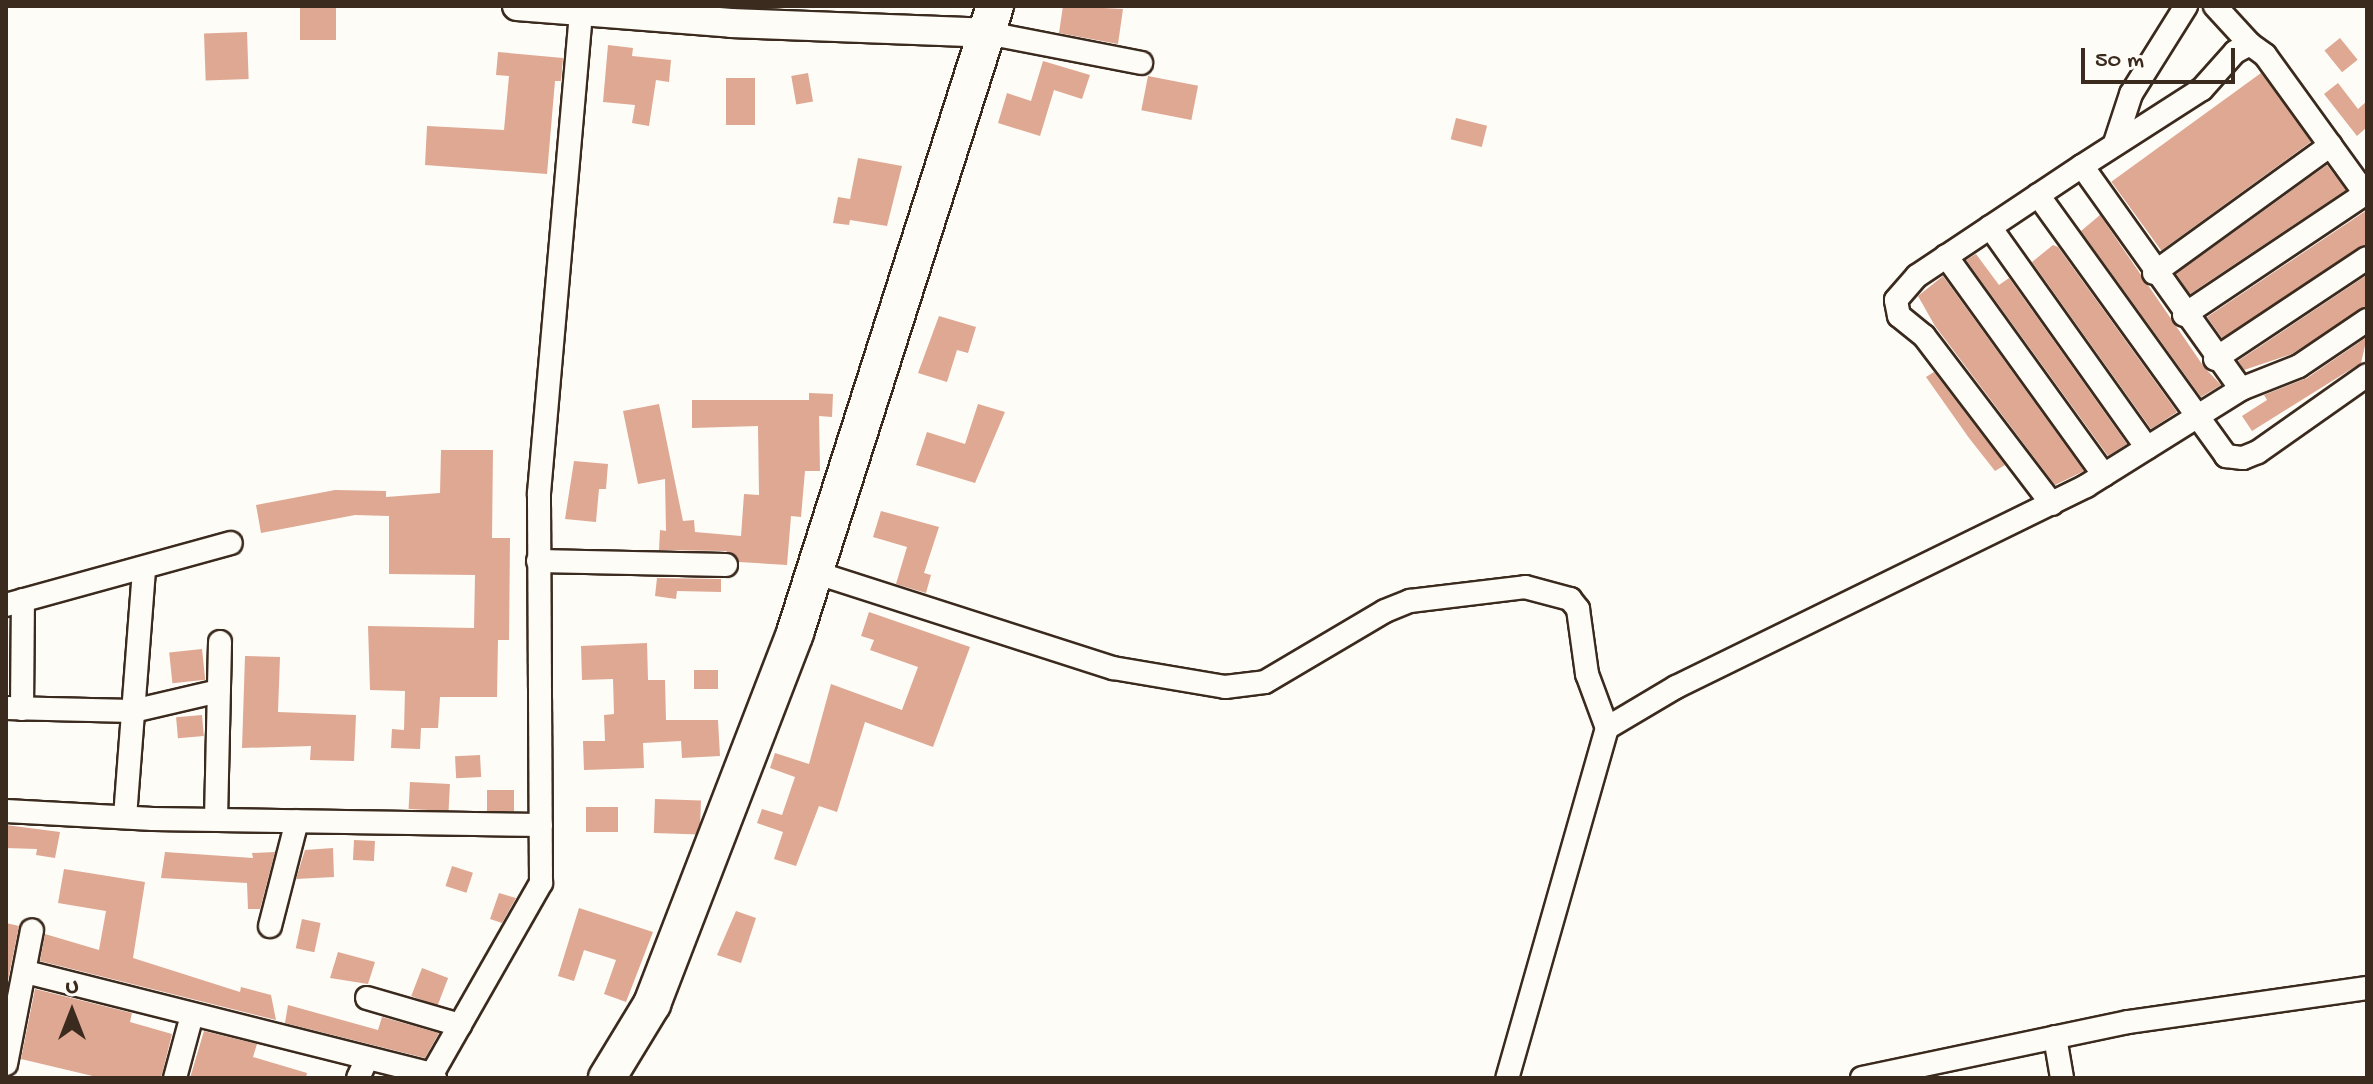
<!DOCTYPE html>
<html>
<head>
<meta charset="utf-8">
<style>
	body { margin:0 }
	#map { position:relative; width:2373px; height:1084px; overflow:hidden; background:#fdfcf7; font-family:"Gochi Hand",sans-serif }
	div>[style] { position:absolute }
	.building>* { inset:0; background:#dea893; transform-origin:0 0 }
	.roads { filter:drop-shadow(2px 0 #3b2a1e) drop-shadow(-2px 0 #3b2a1e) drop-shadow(0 2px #3b2a1e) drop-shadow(0 -2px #3b2a1e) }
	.minor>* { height:22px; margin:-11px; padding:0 11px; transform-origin:11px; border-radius:11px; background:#fdfcf7 }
	.tertiary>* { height:28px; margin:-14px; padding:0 14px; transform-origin:14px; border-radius:14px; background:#fdfcf7 }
	.trunk>* { height:36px; margin:-18px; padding:0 18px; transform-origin:18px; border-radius:18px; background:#fdfcf7 }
	span { translate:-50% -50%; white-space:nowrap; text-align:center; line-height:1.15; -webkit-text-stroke:6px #fdfcf7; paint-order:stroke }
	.frame { position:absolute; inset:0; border:8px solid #3b2a1e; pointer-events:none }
	.north { position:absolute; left:32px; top:972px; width:80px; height:80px; -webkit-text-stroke:6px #fdfcf7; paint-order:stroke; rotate:0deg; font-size:22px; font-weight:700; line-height:32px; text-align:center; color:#3b2a1e }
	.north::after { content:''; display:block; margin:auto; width:28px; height:36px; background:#3b2a1e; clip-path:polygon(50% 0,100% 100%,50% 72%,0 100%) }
	.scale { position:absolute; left:2081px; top:48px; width:154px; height:36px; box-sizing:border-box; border:4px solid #3b2a1e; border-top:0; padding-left:10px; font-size:24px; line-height:28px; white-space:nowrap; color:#3b2a1e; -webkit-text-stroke:6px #fdfcf7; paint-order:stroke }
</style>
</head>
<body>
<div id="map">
	<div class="building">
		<div style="left:300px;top:6px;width:36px;height:34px"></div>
		<div style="clip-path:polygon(1063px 6px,1123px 9px,1118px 44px,1059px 33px)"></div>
		<div style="left:247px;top:32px;width:47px;height:43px;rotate:88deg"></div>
		<div style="left:2340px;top:38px;width:28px;height:20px;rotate:51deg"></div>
		<div style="clip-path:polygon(608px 45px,633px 48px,632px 56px,671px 60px,669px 82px,656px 80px,649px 126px,632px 123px,635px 105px,603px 102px)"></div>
		<div style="clip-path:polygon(498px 52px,563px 58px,561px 81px,555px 81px,547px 174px,425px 165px,427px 126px,504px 130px,509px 76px,496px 75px)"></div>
		<div style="clip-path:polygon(1043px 61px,1090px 75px,1082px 99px,1054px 90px,1040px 136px,998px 123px,1007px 93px,1031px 101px)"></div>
		<div style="left:808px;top:73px;width:29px;height:17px;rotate:80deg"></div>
		<div style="left:2261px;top:73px;width:85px;height:185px;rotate:54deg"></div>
		<div style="left:1148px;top:76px;width:51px;height:35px;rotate:11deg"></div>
		<div style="left:726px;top:78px;width:29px;height:47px"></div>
		<div style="clip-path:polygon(2338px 83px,2358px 109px,2367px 101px,2367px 127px,2357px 136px,2324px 94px)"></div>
		<div style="left:1456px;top:118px;width:32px;height:22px;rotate:14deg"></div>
		<div style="clip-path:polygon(858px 158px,902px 166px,887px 226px,850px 220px,849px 225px,833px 223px,838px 197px,850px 199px)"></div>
		<div style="clip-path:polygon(2327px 165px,2346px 190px,2190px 294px,2176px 274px)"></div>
		<div style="clip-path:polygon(2367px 210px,2367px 244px,2222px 338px,2207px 317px)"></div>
		<div style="clip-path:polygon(2100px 215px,2204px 367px,2221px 385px,2201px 397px,2081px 231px)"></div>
		<div style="clip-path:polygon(2053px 245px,2058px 247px,2177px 412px,2151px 429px,2032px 262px)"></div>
		<div style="clip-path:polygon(1976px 254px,1999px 285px,2009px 278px,2127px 444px,2108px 456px,1966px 260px)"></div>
		<div style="clip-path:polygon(2367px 275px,2367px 306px,2292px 354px,2244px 370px,2238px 361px)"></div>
		<div style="clip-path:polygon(1943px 276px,2084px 471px,2055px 485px,1935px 326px,1918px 296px)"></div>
		<div style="clip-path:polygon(939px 316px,976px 327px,968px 353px,957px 350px,947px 382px,918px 373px)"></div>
		<div style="clip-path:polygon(2367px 337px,2361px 363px,2252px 431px,2242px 416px,2267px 400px,2264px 395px,2307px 378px)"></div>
		<div style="clip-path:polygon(1934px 372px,2005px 465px,1995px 471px,1969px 438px,1926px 377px)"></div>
		<div style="clip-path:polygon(809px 393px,833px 394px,832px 417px,819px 416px,820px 471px,805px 471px,801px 517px,791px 516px,787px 565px,739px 562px,726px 551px,659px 550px,660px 530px,666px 531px,665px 479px,638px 484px,623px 411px,659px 404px,683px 521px,694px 520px,695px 532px,741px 536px,744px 494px,759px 495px,758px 426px,692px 428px,692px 400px,809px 400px)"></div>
		<div style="clip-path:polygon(978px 404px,1005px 412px,975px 483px,916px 465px,927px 432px,965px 444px)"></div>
		<div style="clip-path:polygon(441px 450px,493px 450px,492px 538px,510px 538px,509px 640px,498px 640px,497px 697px,440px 697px,438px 728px,421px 728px,420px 749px,391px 748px,392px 729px,404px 730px,405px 691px,370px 690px,368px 626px,474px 628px,475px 575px,389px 574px,389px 516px,355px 515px,261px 533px,256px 505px,335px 490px,386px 491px,386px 497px,440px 493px)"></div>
		<div style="clip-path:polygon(574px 461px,608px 464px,606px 489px,599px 489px,596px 522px,565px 519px)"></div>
		<div style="clip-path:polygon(881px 511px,939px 527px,924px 573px,931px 575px,926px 593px,896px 584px,907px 547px,873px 537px)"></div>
		<div style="clip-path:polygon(657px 578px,721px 579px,721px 592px,677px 591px,676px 599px,655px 596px)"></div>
		<div style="clip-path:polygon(869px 612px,970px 647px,933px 747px,865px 722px,837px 812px,819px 806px,796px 866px,774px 859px,783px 832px,757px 823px,762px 809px,782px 815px,795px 777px,770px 768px,775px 753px,809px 764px,831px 684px,902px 710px,918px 667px,870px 650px,874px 640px,861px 636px)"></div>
		<div style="clip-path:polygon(647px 643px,648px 680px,665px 680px,666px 720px,718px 720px,720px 756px,682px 758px,681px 741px,643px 743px,644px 768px,584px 770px,583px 741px,605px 741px,604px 715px,614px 714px,613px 679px,582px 680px,581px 646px)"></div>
		<div style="left:202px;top:649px;width:31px;height:33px;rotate:84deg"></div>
		<div style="clip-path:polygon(245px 656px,280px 657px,278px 712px,356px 715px,354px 761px,310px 760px,311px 746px,242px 748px)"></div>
		<div style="left:694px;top:670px;width:24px;height:19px"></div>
		<div style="left:202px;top:715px;width:21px;height:26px;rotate:85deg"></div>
		<div style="left:480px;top:755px;width:22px;height:25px;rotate:87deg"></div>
		<div style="left:410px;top:782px;width:40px;height:27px;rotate:3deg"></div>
		<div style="left:514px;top:790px;width:21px;height:27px;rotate:90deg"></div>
		<div style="left:655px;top:799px;width:46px;height:34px;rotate:2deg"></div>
		<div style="left:618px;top:807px;width:25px;height:32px;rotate:90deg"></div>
		<div style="clip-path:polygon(6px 825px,60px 832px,55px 858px,36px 855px,37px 849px,6px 848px)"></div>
		<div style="left:354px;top:840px;width:21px;height:20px;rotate:3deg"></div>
		<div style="clip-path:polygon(333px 848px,334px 877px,296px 879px,305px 850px)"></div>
		<div style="clip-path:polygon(165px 852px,253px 858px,252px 853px,275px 852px,260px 909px,248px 909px,247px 883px,161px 878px)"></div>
		<div style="left:452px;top:866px;width:22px;height:21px;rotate:18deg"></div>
		<div style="clip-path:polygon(64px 869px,145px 882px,133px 958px,240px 992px,241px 987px,271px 995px,276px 1020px,40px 961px,45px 934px,99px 950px,106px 911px,58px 903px)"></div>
		<div style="clip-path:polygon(499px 893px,516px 898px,502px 923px,490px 919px)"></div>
		<div style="clip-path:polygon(579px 908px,653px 932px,626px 1002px,604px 994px,616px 960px,584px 950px,574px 981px,558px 976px)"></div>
		<div style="clip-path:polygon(736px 911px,756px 918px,741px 963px,717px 955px)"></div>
		<div style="left:302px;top:919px;width:19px;height:30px;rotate:12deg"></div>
		<div style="clip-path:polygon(6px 923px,19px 926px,6px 990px)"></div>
		<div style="clip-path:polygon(338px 952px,375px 962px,368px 984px,330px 978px)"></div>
		<div style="left:422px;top:968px;width:28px;height:30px;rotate:21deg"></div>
		<div style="clip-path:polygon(35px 989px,132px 1013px,130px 1022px,172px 1034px,161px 1078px,101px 1078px,21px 1059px)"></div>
		<div style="clip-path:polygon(288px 1005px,378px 1030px,382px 1017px,439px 1033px,425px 1058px,285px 1023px)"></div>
		<div style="clip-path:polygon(204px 1031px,257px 1044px,253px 1057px,307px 1073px,306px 1078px,190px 1078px)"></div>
	</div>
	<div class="roads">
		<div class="minor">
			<div style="left:2215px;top:6px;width:52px;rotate:47.4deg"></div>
			<div style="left:987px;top:33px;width:157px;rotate:11deg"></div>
			<div style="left:2115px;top:143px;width:52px;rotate:-71.9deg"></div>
			<div style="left:2131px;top:94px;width:104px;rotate:-58deg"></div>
			<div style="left:2038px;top:195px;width:322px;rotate:54.2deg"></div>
			<div style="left:2226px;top:456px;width:17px;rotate:7deg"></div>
			<div style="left:2243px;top:458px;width:16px;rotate:-22deg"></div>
			<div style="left:2258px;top:452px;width:133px;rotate:-35.2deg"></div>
			<div style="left:2367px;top:196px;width:174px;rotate:-125.9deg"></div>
			<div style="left:2265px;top:55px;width:19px;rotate:-144deg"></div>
			<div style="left:2250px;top:44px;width:17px;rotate:152deg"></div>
			<div style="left:2235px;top:52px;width:50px;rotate:131.7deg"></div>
			<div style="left:2202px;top:89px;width:143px;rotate:147.3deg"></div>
			<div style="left:2082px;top:166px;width:274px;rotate:54.5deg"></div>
			<div style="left:2241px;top:389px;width:62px;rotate:-21.6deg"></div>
			<div style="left:2299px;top:366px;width:82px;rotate:-34.1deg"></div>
			<div style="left:1990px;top:227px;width:271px;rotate:54.6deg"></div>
			<div style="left:1946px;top:256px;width:270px;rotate:54.2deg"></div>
			<div style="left:2154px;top:273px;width:218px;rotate:-35.9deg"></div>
			<div style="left:2184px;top:315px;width:218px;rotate:-33.8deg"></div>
			<div style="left:2215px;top:359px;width:182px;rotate:-33.6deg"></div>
			<div style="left:2052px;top:504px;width:211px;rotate:-127.3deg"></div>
			<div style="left:1924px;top:336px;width:32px;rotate:-141deg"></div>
			<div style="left:1899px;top:316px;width:16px;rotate:-101deg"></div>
			<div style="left:1896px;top:300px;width:32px;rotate:-49deg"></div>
			<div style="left:1917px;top:276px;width:198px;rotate:-33.7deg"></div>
			<div style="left:538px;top:561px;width:188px;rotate:1.2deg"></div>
			<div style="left:817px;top:573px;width:311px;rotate:17.8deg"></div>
			<div style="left:1113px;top:668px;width:114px;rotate:9.6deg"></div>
			<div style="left:1225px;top:687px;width:40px;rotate:-7.1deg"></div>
			<div style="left:1265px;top:682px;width:139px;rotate:-30.6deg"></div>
			<div style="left:1385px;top:611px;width:27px;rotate:-22deg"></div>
			<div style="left:1410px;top:601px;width:116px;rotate:-6.9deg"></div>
			<div style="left:1525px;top:587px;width:47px;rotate:14.9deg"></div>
			<div style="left:1570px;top:599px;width:13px;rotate:51deg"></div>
			<div style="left:1578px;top:609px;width:66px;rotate:82.1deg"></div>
			<div style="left:1587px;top:674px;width:58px;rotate:69.7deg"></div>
			<div style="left:1607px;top:728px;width:364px;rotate:105.9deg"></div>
			<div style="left:6px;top:605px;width:233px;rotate:-15.4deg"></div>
			<div style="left:6px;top:708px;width:127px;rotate:1.4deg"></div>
			<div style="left:133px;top:711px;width:88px;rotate:-13.1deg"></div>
			<div style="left:22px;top:709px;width:109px;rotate:-89.5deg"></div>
			<div style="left:1607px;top:728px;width:80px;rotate:-30.7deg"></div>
			<div style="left:1676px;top:687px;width:457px;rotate:-26.1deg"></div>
			<div style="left:2086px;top:486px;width:183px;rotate:-32deg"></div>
			<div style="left:6px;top:811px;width:147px;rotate:3.1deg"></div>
			<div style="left:153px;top:819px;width:388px;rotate:0.9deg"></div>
			<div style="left:125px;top:817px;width:249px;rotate:-85.6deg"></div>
			<div style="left:216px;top:819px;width:177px;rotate:-88.7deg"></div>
			<div style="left:270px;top:926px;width:108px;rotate:-75.6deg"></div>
			<div style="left:26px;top:972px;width:419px;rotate:14.1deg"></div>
			<div style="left:367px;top:998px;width:97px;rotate:16.2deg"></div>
			<div style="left:2055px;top:1037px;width:42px;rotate:80.3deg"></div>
			<div style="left:6px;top:1064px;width:136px;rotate:-79deg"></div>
			<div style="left:175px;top:1078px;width:65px;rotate:-74.9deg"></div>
			<div style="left:358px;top:1078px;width:21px;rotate:-65deg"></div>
			<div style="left:435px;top:1078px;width:5px;rotate:-127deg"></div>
			<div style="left:432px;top:1074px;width:220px;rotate:-60.3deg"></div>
			<div style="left:541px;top:883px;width:390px;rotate:-90.3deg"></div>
			<div style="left:539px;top:493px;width:489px;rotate:-85deg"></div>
			<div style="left:1862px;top:1078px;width:272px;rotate:-11.9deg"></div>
			<div style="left:2128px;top:1022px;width:241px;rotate:-8.1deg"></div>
		</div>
		<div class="tertiary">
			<div style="left:517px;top:6px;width:215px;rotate:4.5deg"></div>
			<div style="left:731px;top:23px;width:256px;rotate:2.2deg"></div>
		</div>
		<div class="trunk">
			<div style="left:607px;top:1078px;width:87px;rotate:-58.7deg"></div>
			<div style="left:652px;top:1004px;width:398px;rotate:-68.9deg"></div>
			<div style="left:795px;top:633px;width:658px;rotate:-72.31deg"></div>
		</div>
	</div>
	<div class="frame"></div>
	<div class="north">U</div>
	<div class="scale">50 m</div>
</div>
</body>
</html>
